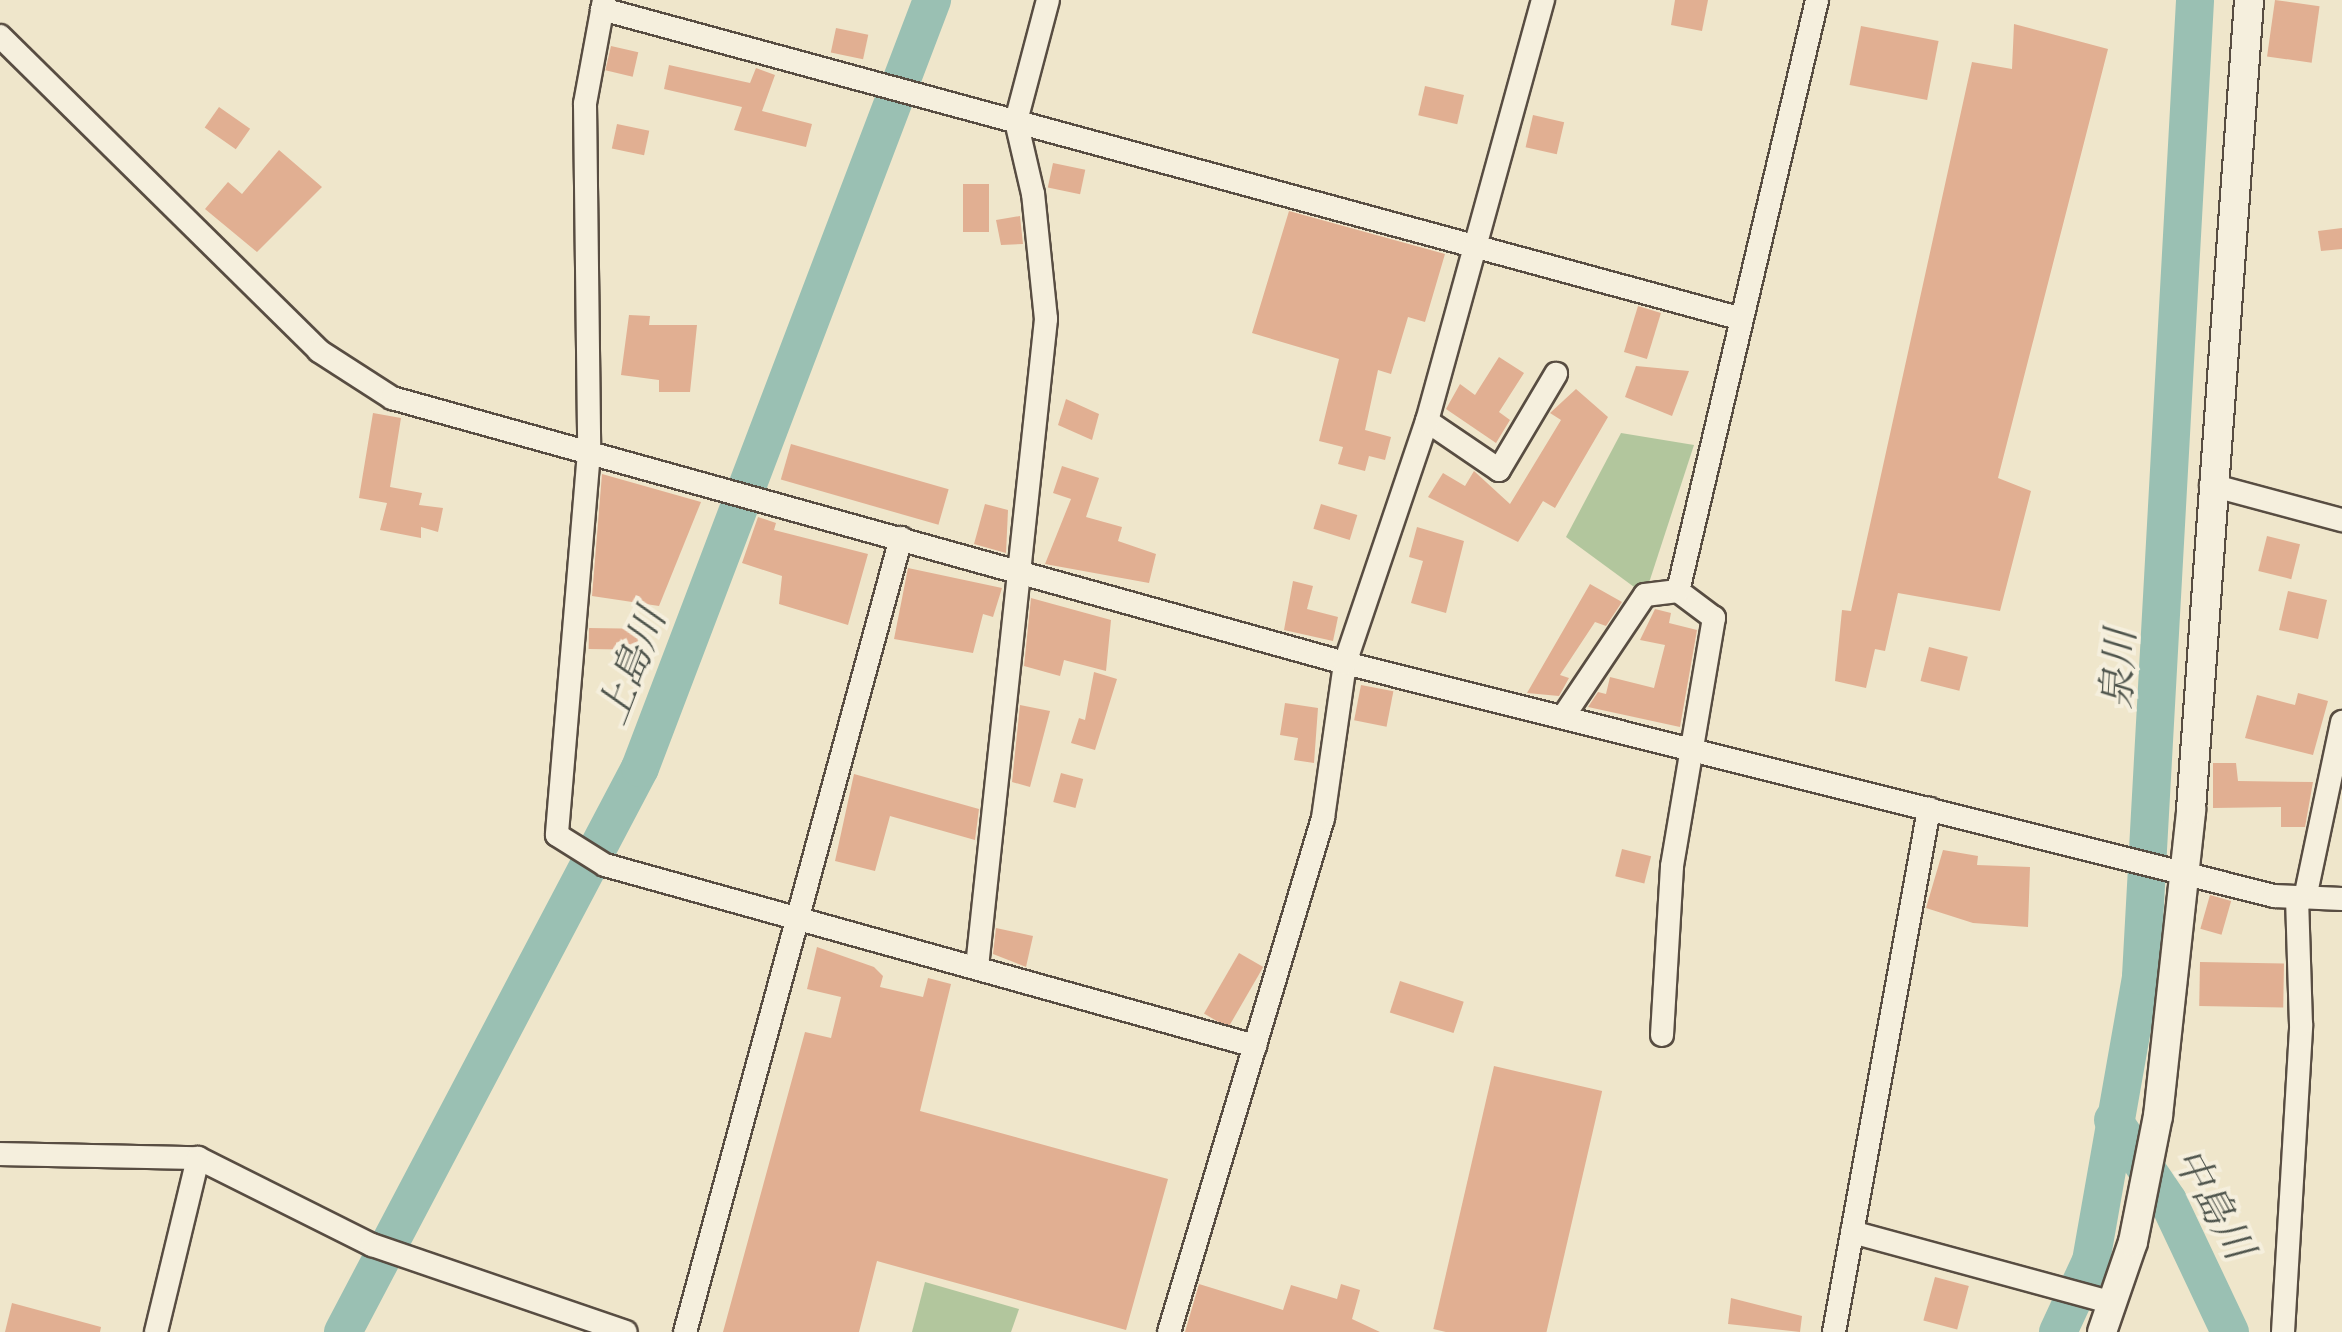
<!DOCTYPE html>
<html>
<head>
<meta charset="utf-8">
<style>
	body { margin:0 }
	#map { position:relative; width:2342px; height:1332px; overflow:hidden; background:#efe6cb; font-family:"EB Garamond","Noto Serif JP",serif }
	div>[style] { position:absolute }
	.green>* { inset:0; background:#b2c69d }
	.river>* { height:38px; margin:-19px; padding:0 19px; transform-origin:19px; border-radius:19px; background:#9ac0b3 }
	.building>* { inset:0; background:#e1af92; transform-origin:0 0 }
	.roads { filter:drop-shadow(2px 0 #584d42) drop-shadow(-2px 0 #584d42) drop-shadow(0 2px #584d42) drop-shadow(0 -2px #584d42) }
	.minor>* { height:22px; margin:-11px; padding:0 11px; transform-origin:11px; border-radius:11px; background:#f5efdd }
	.tertiary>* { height:28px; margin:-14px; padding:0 14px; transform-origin:14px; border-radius:14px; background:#f5efdd }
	span { translate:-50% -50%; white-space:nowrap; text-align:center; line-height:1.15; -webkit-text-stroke:8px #f5efdd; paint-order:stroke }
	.water-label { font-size:40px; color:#4e544c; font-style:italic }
</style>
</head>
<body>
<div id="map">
	<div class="green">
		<div style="clip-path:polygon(1621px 433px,1694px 445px,1645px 595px,1566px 537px)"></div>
		<div style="clip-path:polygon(925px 1282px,1019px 1309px,1011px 1332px,912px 1332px)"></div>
	</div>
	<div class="river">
		<div style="left:2113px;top:1120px;width:98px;rotate:55.8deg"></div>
		<div style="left:2168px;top:1201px;width:145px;rotate:64.7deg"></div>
		<div style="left:343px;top:1332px;width:637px;rotate:-62.23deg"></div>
		<div style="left:640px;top:768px;width:822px;rotate:-69.18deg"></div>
		<div style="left:2058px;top:1332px;width:78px;rotate:-65.1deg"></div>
		<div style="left:2091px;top:1261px;width:289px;rotate:-80deg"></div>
		<div style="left:2141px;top:976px;width:977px;rotate:-86.83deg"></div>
	</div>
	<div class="building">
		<div style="clip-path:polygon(1675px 0,1708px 0,1702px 31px,1671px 25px)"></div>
		<div style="left:2275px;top:0;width:45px;height:57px;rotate:8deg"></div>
		<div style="clip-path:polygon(2014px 24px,2108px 49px,1998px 478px,2031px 491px,2000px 611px,1898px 593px,1885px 651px,1875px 649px,1866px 688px,1835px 681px,1842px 610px,1851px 611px,1972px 62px,2012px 69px)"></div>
		<div style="left:1861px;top:26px;width:79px;height:60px;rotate:11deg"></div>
		<div style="left:836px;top:28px;width:33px;height:25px;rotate:12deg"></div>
		<div style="left:611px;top:46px;width:28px;height:25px;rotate:13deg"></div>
		<div style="clip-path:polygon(669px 65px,750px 83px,756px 68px,775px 75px,762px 111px,812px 124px,806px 147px,734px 130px,742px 107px,664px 89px)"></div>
		<div style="left:1425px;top:86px;width:40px;height:30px;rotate:13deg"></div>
		<div style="left:219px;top:107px;width:38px;height:25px;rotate:35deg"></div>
		<div style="left:1533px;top:115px;width:32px;height:33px;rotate:13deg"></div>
		<div style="left:617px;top:124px;width:33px;height:25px;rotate:12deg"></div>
		<div style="clip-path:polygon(279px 150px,322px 187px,257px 252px,205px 209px,228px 182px,242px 194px)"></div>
		<div style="left:1053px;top:163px;width:33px;height:25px;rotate:12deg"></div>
		<div style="left:963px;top:184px;width:26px;height:48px"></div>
		<div style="clip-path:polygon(1289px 211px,1445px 254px,1425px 322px,1408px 317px,1391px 374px,1378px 370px,1365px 430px,1391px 437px,1385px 460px,1369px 456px,1365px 471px,1338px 464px,1343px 447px,1319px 441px,1339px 359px,1252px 333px)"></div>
		<div style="clip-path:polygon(1020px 216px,1023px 244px,1001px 245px,996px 220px)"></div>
		<div style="clip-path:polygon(2342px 228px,2342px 249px,2321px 251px,2318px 231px)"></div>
		<div style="left:1638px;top:306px;width:24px;height:48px;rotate:17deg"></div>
		<div style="clip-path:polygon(629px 315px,650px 316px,649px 325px,697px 325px,690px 392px,659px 392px,659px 380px,621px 375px)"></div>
		<div style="clip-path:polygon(1499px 357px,1524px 373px,1499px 412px,1510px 420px,1496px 443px,1446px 409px,1460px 384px,1475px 395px)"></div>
		<div style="clip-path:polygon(1636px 366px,1689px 371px,1672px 416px,1625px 397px)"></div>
		<div style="clip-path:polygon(1576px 389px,1608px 417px,1555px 508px,1543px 501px,1518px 542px,1428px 497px,1443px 473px,1465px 486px,1474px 471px,1510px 504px,1561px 420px,1550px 413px)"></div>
		<div style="clip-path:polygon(1066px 399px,1099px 414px,1092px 440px,1058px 425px)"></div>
		<div style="clip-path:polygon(373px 413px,401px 418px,390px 487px,422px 493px,419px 505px,443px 508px,438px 532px,421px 527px,421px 538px,380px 530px,387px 503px,359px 498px)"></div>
		<div style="left:791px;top:444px;width:164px;height:37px;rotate:16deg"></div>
		<div style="clip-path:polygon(1062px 466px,1099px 478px,1086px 517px,1122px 527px,1118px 541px,1156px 554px,1149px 583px,1045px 564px,1071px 499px,1053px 493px)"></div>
		<div style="clip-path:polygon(602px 474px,701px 502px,659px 606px,592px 596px)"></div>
		<div style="clip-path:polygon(985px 504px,1008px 510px,1006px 553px,974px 544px)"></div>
		<div style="left:1321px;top:504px;width:38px;height:26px;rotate:17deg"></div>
		<div style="clip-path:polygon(758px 517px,776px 523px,774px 530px,868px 554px,848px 625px,779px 604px,782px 576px,742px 563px)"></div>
		<div style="clip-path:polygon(1417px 527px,1464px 541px,1446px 613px,1411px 603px,1423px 561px,1409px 557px)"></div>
		<div style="left:2267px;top:536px;width:34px;height:36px;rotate:14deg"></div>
		<div style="clip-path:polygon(908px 568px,1002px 588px,993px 617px,983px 614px,973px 653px,894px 639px)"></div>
		<div style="clip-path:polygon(1293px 581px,1313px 586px,1307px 609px,1338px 617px,1333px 641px,1284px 630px)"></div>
		<div style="clip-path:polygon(1590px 584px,1622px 602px,1606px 626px,1595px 622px,1560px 675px,1569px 678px,1559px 696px,1527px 693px)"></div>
		<div style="left:2288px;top:591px;width:40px;height:40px;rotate:13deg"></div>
		<div style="clip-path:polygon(1031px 598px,1111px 620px,1106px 671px,1064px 660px,1060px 676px,1024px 666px)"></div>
		<div style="clip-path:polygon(1655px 609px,1671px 613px,1669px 623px,1697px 630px,1680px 727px,1588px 707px,1598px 692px,1606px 694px,1610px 677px,1654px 688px,1665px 645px,1640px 640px)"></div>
		<div style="left:589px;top:628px;width:49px;height:21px;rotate:1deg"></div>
		<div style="left:1929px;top:647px;width:40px;height:35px;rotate:14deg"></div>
		<div style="clip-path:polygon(1094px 672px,1117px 679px,1095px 750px,1071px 743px,1079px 718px,1085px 720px)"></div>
		<div style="left:1361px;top:685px;width:33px;height:36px;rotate:11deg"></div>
		<div style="clip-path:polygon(2298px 693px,2328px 701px,2313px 755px,2245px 738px,2257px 695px,2295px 705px)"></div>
		<div style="clip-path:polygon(1285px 703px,1318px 708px,1314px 763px,1294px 760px,1298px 738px,1280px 735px)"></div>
		<div style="clip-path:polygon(1020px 705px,1050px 711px,1030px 787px,1012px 782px)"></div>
		<div style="clip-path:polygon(2213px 763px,2236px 763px,2238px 781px,2313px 782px,2305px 827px,2281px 827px,2281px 807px,2213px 808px)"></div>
		<div style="left:1061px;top:773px;width:23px;height:30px;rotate:15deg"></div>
		<div style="clip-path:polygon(854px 774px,979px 809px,975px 840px,890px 816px,875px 871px,835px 861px)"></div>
		<div style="left:1622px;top:849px;width:30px;height:28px;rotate:14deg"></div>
		<div style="clip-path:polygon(1943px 850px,1978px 856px,1977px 865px,2030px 867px,2028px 927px,1973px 923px,1926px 908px)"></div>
		<div style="left:2210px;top:895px;width:22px;height:35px;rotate:16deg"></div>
		<div style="clip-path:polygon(996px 928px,1033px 936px,1026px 967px,993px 954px)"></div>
		<div style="clip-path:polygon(817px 947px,874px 967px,883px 976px,880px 987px,923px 997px,928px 978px,951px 984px,920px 1111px,1168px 1179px,1126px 1330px,877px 1261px,859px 1332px,723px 1332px,805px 1032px,831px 1038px,841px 997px,807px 989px)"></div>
		<div style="left:1239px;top:953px;width:28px;height:70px;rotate:30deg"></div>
		<div style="left:2200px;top:962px;width:84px;height:44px;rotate:1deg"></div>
		<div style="left:1400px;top:981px;width:67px;height:33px;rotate:18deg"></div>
		<div style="left:1494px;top:1066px;width:111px;height:270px;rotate:13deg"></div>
		<div style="left:1935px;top:1277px;width:35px;height:45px;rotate:15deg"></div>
		<div style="clip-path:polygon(1199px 1284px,1283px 1310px,1291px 1285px,1337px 1299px,1341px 1284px,1360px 1290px,1352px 1319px,1380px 1332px,1185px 1332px)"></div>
		<div style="clip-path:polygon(1731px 1298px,1802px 1316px,1800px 1332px,1728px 1324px)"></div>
		<div style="clip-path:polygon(12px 1303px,101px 1327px,100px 1332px,5px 1332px)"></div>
	</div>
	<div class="roads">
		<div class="minor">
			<div style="left:604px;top:0;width:106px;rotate:100.4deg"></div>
			<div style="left:585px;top:104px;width:348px;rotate:89.3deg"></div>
			<div style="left:589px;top:452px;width:384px;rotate:94.8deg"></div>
			<div style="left:557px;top:835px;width:57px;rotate:32deg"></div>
			<div style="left:605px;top:865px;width:675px;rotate:15.56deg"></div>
			<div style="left:602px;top:9px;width:1181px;rotate:15.21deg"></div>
			<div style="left:0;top:36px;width:448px;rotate:44.6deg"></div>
			<div style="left:319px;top:351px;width:87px;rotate:32.8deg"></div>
			<div style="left:392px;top:398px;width:989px;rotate:15.54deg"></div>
			<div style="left:1345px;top:663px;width:958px;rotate:14.08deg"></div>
			<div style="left:2274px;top:896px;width:68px;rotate:2.5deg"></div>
			<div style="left:1427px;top:421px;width:87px;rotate:34.2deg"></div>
			<div style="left:1499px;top:470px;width:112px;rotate:-59.3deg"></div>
			<div style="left:2211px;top:485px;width:136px;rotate:15deg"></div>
			<div style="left:1563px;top:717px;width:147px;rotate:-56.1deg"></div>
			<div style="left:1645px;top:595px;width:33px;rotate:-7deg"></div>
			<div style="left:2305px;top:898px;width:180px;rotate:-78.1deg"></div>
			<div style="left:977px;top:967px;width:652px;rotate:-83.92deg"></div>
			<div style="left:1046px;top:319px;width:126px;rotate:-95.9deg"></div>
			<div style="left:1033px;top:194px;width:75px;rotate:-103.1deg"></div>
			<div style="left:1016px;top:121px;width:125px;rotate:-75.2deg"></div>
			<div style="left:1662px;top:1035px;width:169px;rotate:-86.6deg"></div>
			<div style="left:1672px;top:866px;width:252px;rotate:-80.4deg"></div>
			<div style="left:1714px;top:618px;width:45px;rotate:-143.1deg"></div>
			<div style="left:1678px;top:591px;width:607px;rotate:-76.76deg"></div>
			<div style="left:0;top:1154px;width:198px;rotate:1.2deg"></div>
			<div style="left:198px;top:1158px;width:195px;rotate:26.6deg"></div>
			<div style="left:372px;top:1245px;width:268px;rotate:18.9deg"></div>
			<div style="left:1852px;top:1232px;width:270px;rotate:15.2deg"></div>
			<div style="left:156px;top:1332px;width:179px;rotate:-76.4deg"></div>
			<div style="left:685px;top:1332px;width:823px;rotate:-74.78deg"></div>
			<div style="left:1169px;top:1332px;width:537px;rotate:-73.32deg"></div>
			<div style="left:1323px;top:818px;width:157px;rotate:-81.9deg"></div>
			<div style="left:1345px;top:663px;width:256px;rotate:-71.3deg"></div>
			<div style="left:1427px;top:421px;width:437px;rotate:-74.6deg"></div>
			<div style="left:1834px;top:1332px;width:532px;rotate:-79.7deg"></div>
			<div style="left:2283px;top:1332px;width:308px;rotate:-86.6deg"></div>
			<div style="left:2301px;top:1025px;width:127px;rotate:-91.8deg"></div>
		</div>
		<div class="tertiary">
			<div style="left:2102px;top:1332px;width:95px;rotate:-71deg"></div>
			<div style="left:2133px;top:1242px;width:128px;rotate:-78.8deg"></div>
			<div style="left:2158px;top:1116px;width:308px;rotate:-83.8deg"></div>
			<div style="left:2191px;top:810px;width:812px;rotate:-85.9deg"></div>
		</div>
	</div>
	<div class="water-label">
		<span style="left:631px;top:666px;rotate:-69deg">上島川</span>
		<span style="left:2118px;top:669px;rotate:-87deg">泉川</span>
		<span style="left:2214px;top:1203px;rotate:61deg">中島川</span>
	</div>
</div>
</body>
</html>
